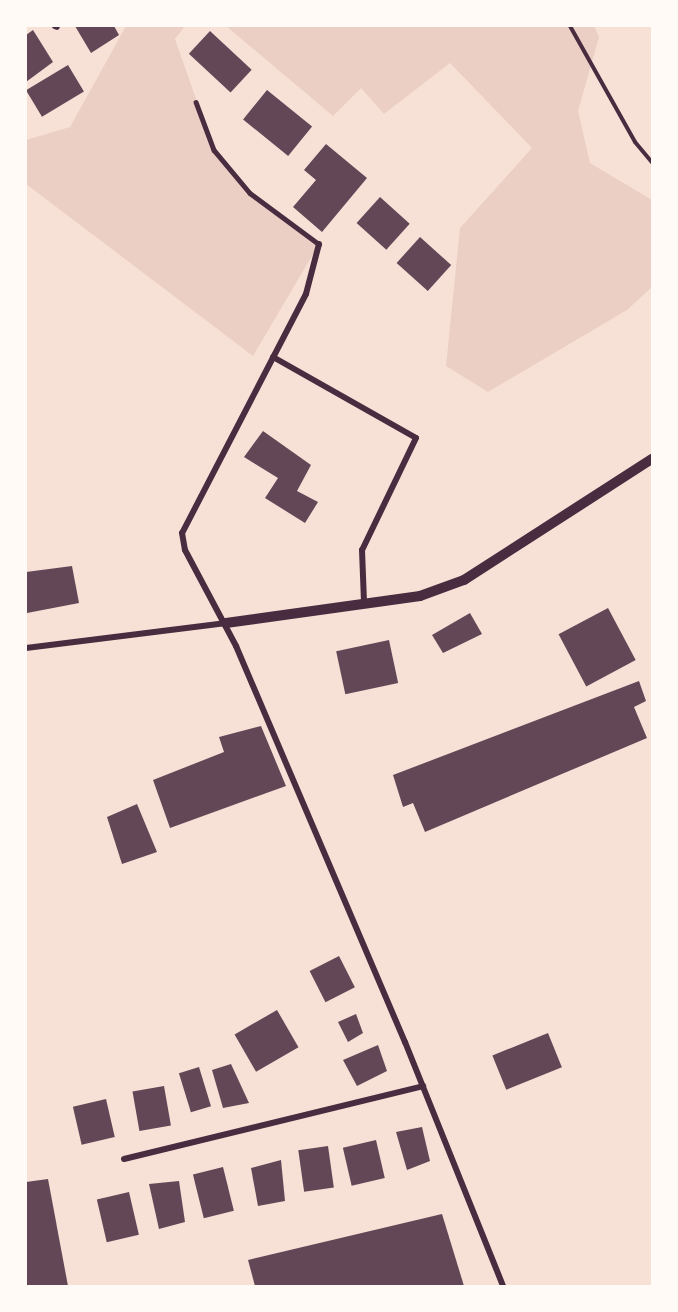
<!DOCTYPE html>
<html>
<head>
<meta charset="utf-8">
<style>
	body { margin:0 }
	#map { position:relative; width:678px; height:1312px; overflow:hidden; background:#f7e1d7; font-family:"DM Sans",sans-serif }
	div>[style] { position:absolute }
	.green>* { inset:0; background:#ebcfc5 }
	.building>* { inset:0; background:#644757; transform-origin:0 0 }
	.path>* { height:4px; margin:-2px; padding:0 2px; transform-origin:2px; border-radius:2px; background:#4a2c40 }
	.service>* { height:4.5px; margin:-2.25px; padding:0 2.25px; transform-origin:2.25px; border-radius:2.25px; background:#4a2c40 }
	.minor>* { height:6px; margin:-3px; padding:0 3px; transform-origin:3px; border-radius:3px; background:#4a2c40 }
	.tertiary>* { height:10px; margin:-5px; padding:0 5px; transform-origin:5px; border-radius:5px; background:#4a2c40 }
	span { translate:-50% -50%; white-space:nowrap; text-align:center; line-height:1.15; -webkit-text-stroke:4.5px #fffaf5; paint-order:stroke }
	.frame { position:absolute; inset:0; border:27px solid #fffaf5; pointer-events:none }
</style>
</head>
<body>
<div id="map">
	<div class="green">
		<div style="clip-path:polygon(126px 26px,185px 26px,175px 39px,214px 150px,250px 193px,319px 244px,253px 356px,26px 184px,26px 140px,70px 127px)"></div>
		<div style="clip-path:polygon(226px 26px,594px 26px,599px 37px,578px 111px,590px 163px,652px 200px,652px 287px,627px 310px,488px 392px,446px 366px,460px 228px,532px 148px,450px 63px,384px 114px,361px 88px,333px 116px)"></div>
	</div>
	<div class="building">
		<div style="clip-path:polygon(75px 26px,114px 26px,119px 35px,91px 53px)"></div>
		<div style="clip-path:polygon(33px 30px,53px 62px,26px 82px,26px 35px)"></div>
		<div style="left:210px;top:31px;width:57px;height:31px;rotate:43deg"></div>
		<div style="left:68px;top:65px;width:31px;height:49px;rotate:59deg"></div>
		<div style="left:267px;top:90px;width:58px;height:38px;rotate:39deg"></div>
		<div style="clip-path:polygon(326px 144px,367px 178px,322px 232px,293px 207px,316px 180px,304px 170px)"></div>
		<div style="left:380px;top:197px;width:40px;height:35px;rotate:42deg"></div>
		<div style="left:420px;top:237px;width:42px;height:35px;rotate:42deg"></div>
		<div style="clip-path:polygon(263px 431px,311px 465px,297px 491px,318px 502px,305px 523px,265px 498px,278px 478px,244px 457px)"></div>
		<div style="clip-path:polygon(72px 566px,79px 603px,27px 613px,26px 572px)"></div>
		<div style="left:608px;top:608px;width:59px;height:56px;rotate:62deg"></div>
		<div style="clip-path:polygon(470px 613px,482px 634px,443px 653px,432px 635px)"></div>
		<div style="left:389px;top:640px;width:44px;height:54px;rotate:78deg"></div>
		<div style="clip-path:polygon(639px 681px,646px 701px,634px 707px,647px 738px,425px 832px,413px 803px,403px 807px,393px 775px)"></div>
		<div style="clip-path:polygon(261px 726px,286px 786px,170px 828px,153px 780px,224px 752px,219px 737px)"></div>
		<div style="clip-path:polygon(137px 804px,157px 852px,122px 864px,107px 817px)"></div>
		<div style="left:339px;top:956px;width:35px;height:33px;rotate:63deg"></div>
		<div style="left:277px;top:1010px;width:43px;height:49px;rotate:60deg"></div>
		<div style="clip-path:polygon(356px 1014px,363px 1033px,348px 1042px,338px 1022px)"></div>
		<div style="left:548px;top:1033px;width:37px;height:60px;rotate:68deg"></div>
		<div style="clip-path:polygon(378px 1045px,387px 1071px,357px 1086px,343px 1060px)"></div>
		<div style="clip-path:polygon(231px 1064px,249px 1103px,223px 1108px,212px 1070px)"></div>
		<div style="left:199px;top:1067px;width:41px;height:21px;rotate:73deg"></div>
		<div style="left:164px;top:1086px;width:40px;height:32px;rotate:80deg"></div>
		<div style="left:106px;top:1099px;width:39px;height:34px;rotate:77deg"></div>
		<div style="clip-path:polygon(422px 1127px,430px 1161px,407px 1170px,396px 1132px)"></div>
		<div style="left:376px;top:1140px;width:39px;height:34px;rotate:77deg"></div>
		<div style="left:328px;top:1146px;width:42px;height:30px;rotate:82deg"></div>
		<div style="clip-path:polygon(281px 1160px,285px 1201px,258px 1206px,251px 1168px)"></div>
		<div style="left:223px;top:1167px;width:45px;height:31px;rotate:76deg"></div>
		<div style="clip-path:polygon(48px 1179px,68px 1286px,26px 1286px,26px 1182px)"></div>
		<div style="clip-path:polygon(179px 1181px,185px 1222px,159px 1229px,149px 1184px)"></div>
		<div style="left:129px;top:1192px;width:44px;height:33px;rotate:77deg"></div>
		<div style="clip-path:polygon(442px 1214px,464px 1286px,255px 1286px,248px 1260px)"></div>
	</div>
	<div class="path">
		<div style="left:570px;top:26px;width:133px;rotate:60.7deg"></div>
		<div style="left:635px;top:142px;width:26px;rotate:50deg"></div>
	</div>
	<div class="service">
		<div style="left:196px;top:102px;width:51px;rotate:69.4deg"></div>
		<div style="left:214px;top:150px;width:56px;rotate:50.1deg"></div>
		<div style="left:250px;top:193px;width:86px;rotate:36.5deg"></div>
	</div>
	<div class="minor">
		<div style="left:55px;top:26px;width:2px;rotate:27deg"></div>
		<div style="left:319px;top:244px;width:52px;rotate:104.6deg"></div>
		<div style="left:306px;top:294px;width:269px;rotate:117.4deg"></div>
		<div style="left:182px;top:533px;width:17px;rotate:80deg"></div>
		<div style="left:185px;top:550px;width:109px;rotate:62deg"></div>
		<div style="left:236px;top:646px;width:431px;rotate:66.9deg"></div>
		<div style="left:405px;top:1042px;width:263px;rotate:68.1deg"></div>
		<div style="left:273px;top:357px;width:164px;rotate:29.5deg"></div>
		<div style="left:416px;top:438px;width:124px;rotate:115.7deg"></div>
		<div style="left:362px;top:550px;width:53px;rotate:87.8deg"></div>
		<div style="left:26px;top:648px;width:202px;rotate:-7.1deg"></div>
		<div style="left:124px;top:1159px;width:308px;rotate:-13.7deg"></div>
	</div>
	<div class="tertiary">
		<div style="left:226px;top:623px;width:196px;rotate:-7.9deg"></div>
		<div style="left:420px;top:596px;width:47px;rotate:-20deg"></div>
		<div style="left:464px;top:580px;width:224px;rotate:-32.8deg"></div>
	</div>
	<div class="frame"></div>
</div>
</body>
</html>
